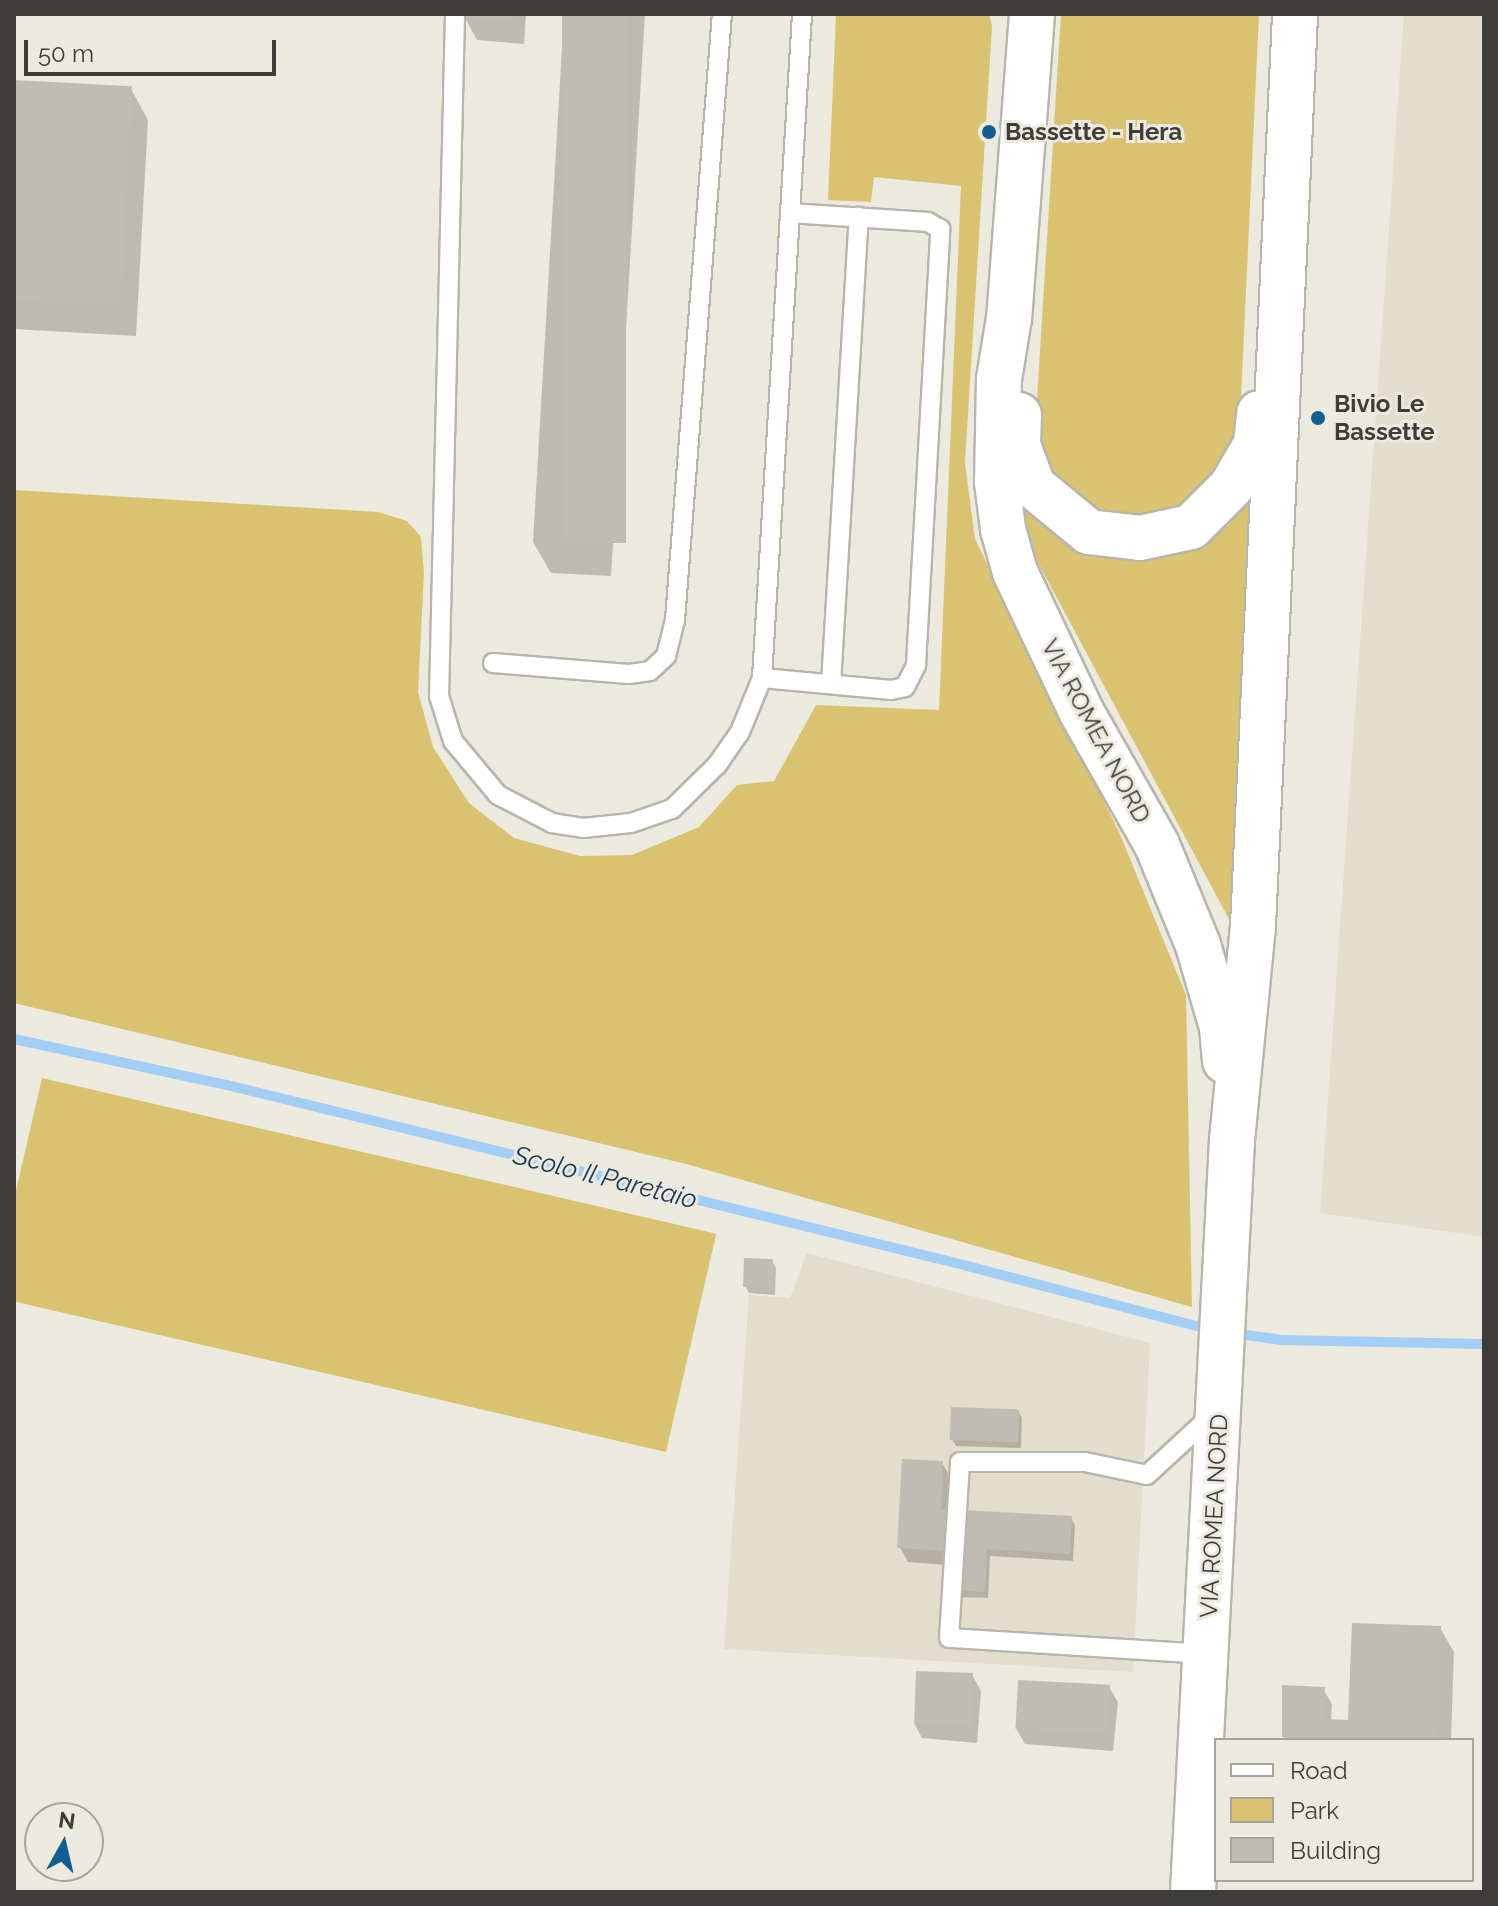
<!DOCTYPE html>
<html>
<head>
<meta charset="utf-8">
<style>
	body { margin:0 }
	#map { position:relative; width:1498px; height:1906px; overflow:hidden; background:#ece9df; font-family:Raleway,sans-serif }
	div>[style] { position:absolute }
	.built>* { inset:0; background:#e2ddcc }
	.green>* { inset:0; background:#d9c370; transform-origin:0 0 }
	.shadow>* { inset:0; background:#0003 }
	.stream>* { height:10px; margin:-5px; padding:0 5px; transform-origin:5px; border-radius:5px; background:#a3cff6 }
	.building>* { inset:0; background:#bfbdb3; transform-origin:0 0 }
	.roads { filter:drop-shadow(2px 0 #b8b5ab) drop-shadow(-2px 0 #b8b5ab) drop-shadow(0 2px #b8b5ab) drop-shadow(0 -2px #b8b5ab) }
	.service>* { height:18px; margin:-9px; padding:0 9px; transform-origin:9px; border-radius:9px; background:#fff }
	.secondary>* { height:44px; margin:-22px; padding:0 22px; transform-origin:22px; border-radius:22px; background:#fff }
	.dots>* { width:22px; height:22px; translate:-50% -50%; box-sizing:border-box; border:4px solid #ece9df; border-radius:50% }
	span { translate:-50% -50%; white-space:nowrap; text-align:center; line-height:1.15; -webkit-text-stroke:6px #ece9df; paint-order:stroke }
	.poi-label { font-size:24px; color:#3e3d39; font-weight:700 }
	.left { translate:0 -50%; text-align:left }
	.street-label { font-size:24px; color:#3e3d39 }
	.water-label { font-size:26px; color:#183953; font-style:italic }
	.frame { position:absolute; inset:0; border:16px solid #3e3d39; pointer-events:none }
	.legend { position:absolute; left:1214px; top:1738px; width:260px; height:144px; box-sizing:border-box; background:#ece9df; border:2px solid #a6a49d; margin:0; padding:10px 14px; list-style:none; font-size:24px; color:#3e3d39 }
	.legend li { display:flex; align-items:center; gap:16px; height:40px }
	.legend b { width:40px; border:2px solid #a6a49d }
	.north { position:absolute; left:24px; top:1802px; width:80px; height:80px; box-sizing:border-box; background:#ece9df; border:2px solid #a6a49d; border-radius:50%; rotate:8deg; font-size:22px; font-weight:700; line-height:32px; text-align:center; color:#3e3d39 }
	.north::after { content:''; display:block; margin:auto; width:28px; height:36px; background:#125e91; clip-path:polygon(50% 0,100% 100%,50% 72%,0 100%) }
	.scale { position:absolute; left:24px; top:40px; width:252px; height:36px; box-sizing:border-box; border:4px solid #3e3d39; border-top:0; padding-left:10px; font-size:24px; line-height:28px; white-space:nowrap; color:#3e3d39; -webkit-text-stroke:6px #ece9df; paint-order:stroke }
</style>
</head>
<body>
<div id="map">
	<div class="built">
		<div style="clip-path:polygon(1404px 14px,1484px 14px,1484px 1237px,1320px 1213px)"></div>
		<div style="clip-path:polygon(807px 1253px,1150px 1343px,1133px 1672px,724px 1649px,749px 1295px,790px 1298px)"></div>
	</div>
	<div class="green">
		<div style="clip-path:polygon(836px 14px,989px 14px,992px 26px,965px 463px,975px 539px,1119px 832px,1186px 995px,1192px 1307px,686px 1164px,14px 1003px,14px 490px,378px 512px,407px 521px,421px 537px,424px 573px,418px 692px,433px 747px,469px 803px,514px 838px,580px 856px,632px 855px,699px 827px,737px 785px,774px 781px,816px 705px,939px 710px,961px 186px,874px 177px,871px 202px,828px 200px)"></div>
		<div style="clip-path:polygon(1061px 14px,1259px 14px,1239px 440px,1191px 508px,1135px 523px,1083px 506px,1050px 472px,1035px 432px)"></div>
		<div style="clip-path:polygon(1016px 484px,1089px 548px,1141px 561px,1186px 551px,1229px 525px,1254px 493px,1230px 921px,1035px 557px)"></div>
		<div style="left:42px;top:1078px;width:692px;height:224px;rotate:13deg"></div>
	</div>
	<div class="shadow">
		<div style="clip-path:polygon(463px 14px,526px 14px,524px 44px,477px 40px)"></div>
		<div style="clip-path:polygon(564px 14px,645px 14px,611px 576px,551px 573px,533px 542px)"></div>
		<div style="clip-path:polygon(14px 82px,131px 89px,148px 120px,136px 336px,14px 329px)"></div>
		<div style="clip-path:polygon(772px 1261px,776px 1268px,775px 1295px,749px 1293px,745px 1286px)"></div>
		<div style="clip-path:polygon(1018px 1411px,1022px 1418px,1021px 1448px,956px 1446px,952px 1439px)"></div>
		<div style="clip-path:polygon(942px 1463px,951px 1478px,949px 1511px,1071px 1518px,1075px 1525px,1073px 1561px,990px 1556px,988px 1598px,956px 1597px,946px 1565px,908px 1562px,900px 1547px)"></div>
		<div style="clip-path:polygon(1440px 1628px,1454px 1652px,1451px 1740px,1286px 1740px,1284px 1737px,1323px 1689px,1332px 1704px,1331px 1721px,1347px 1722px)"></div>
		<div style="clip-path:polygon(972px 1675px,981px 1691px,977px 1743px,922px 1738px,914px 1723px)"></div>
		<div style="clip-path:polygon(1109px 1687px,1118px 1702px,1113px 1751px,1025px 1744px,1016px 1728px)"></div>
	</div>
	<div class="stream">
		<div style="left:14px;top:1039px;width:218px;rotate:12.2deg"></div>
		<div style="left:227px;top:1085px;width:750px;rotate:13.72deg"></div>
		<div style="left:956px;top:1263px;width:264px;rotate:14.7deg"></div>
		<div style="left:1231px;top:1333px;width:51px;rotate:7.8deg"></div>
		<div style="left:1282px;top:1340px;width:202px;rotate:1.1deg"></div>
	</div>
	<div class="building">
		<div style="clip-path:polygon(461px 14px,512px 14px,512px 22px,461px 18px)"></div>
		<div style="left:562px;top:14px;width:64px;height:529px"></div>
		<div style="left:14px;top:80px;width:118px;height:220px;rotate:3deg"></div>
		<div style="left:744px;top:1258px;width:29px;height:29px;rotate:2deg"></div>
		<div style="left:951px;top:1407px;width:68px;height:33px;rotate:2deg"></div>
		<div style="clip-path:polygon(902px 1459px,943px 1461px,941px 1509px,1072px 1516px,1070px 1554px,987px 1549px,985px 1592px,950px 1590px,952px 1551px,897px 1548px)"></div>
		<div style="clip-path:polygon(1352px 1623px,1441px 1626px,1438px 1740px,1282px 1737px,1282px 1685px,1325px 1687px,1323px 1719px,1348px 1720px)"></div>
		<div style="left:916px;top:1671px;width:57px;height:53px;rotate:2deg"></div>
		<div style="left:1018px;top:1680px;width:92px;height:49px;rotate:3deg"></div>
	</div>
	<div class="roads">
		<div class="service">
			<div style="left:455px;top:14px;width:682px;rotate:91.34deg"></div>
			<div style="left:439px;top:696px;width:47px;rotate:72.7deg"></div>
			<div style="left:453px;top:741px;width:70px;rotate:50.2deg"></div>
			<div style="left:498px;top:795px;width:61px;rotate:27.4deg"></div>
			<div style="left:552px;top:823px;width:31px;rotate:9deg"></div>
			<div style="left:583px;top:828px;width:48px;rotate:-5.9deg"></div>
			<div style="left:631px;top:823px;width:43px;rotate:-18.9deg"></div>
			<div style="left:672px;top:809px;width:63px;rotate:-44.4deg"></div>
			<div style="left:717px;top:765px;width:40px;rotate:-55.1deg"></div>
			<div style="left:740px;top:732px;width:58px;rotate:-67.8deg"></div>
			<div style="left:762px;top:678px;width:665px;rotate:-86.55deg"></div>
			<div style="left:493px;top:663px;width:136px;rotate:4.6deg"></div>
			<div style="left:629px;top:674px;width:21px;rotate:-8deg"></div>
			<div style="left:650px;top:671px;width:22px;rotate:-43deg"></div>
			<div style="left:666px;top:656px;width:37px;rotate:-76deg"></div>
			<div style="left:675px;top:620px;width:608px;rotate:-85.57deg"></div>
			<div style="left:762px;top:678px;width:130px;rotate:5.3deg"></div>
			<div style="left:891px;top:690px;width:14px;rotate:-12deg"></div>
			<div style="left:905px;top:687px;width:25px;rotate:-63deg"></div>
			<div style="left:916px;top:665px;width:437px;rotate:-86.8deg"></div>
			<div style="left:940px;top:229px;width:14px;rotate:-150deg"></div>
			<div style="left:928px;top:222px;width:138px;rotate:-176.3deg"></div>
			<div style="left:831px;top:684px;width:468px;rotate:-86.6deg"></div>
			<div style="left:1205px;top:1654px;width:256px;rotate:-176.4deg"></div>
			<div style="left:949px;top:1638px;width:176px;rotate:-86.4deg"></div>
			<div style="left:960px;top:1462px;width:125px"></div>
			<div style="left:1085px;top:1462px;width:63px;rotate:11.8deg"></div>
			<div style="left:1147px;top:1475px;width:88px;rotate:-42.7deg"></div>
		</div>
		<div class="secondary">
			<div style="left:1032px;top:14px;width:305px;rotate:94.3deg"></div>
			<div style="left:1009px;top:318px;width:62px;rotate:99.3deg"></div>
			<div style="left:999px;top:379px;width:103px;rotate:91.1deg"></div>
			<div style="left:997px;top:482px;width:47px;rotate:82.7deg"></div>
			<div style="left:1003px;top:529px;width:45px;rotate:74.4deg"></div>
			<div style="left:1015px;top:572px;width:156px;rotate:64.6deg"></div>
			<div style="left:1082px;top:713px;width:152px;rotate:60.4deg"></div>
			<div style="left:1157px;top:845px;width:108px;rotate:67.7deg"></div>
			<div style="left:1198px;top:945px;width:85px;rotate:73.7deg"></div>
			<div style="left:1222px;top:1027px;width:34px;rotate:85deg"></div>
			<div style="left:1019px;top:415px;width:30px;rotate:92deg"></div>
			<div style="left:1018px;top:445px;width:44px;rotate:69.9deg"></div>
			<div style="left:1033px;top:486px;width:72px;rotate:39.4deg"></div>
			<div style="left:1089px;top:532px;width:51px;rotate:6.7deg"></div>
			<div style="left:1140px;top:538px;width:52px;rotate:-12.2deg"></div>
			<div style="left:1191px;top:527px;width:57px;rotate:-45deg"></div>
			<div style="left:1231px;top:487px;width:50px;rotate:-59.8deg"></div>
			<div style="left:1256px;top:444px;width:31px;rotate:-84deg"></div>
			<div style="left:1193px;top:1892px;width:753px;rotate:-87.03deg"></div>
			<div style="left:1232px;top:1140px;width:215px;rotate:-84.4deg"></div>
			<div style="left:1253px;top:926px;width:913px;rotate:-87.36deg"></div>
		</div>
	</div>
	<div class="dots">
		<div style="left:989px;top:132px;background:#125e91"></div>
		<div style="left:1318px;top:418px;background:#125e91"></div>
	</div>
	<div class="poi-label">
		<span class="left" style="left:1005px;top:132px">Bassette - Hera</span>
		<span class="left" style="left:1334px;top:418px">Bivio Le<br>Bassette</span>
	</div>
	<div class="street-label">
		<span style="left:1096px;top:731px;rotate:62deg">VIA ROMEA NORD</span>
		<span style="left:1214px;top:1516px;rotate:-87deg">VIA ROMEA NORD</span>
	</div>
	<div class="water-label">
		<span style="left:605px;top:1178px;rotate:14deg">Scolo Il Paretaio</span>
	</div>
	<div class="frame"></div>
	<ul class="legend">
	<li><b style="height:10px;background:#fff"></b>Road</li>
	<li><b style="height:22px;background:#d9c370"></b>Park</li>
	<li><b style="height:22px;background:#bfbdb3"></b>Building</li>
	</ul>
	<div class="north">N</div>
	<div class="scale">50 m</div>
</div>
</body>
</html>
